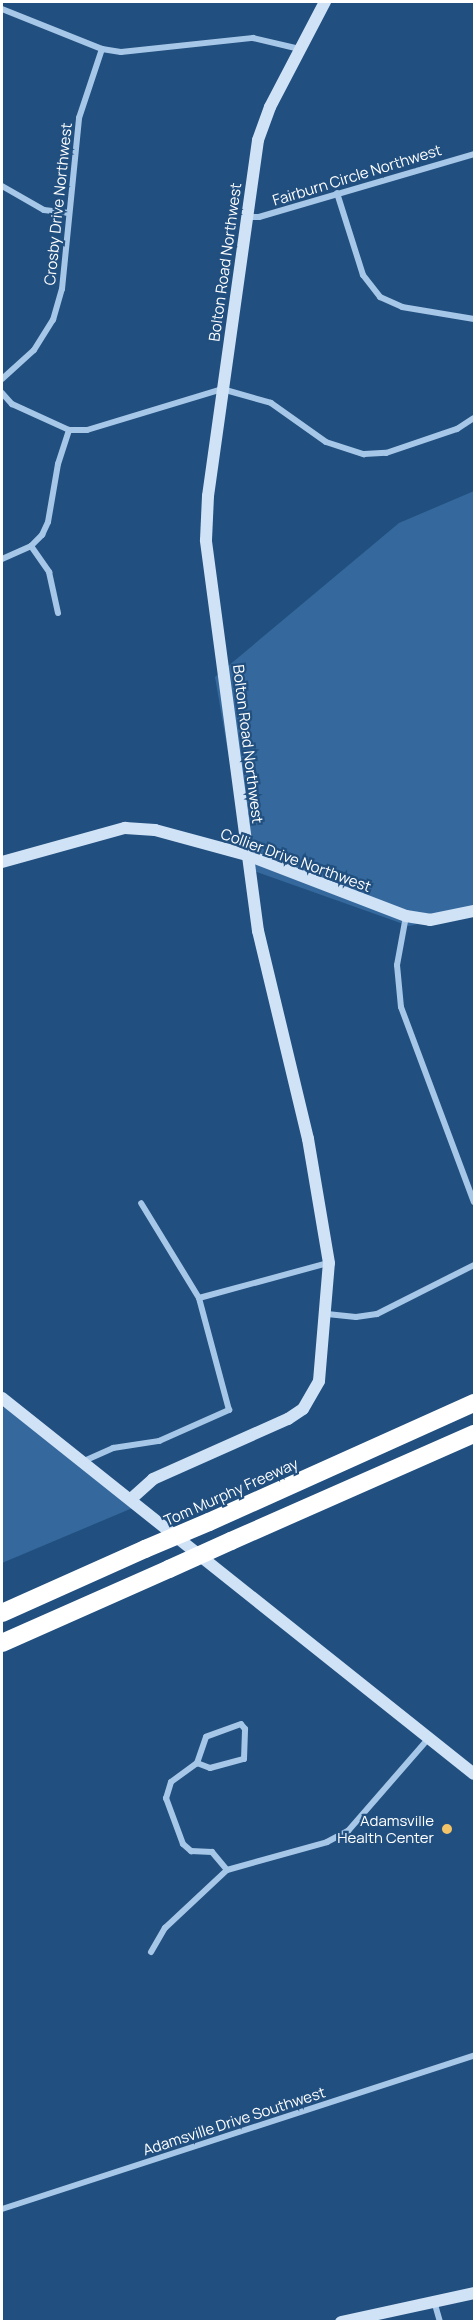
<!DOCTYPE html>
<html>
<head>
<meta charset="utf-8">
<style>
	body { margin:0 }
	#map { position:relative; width:476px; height:2323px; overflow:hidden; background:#214f7f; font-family:Manrope,sans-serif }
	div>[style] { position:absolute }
	.green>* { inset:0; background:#35699d }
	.street>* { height:6px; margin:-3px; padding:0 3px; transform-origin:3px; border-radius:3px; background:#a6c7e7 }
	.secondary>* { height:12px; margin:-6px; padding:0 6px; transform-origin:6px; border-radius:6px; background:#d0e2f6 }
	.highway>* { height:18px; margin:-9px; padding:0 9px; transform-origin:9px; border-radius:9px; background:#fff }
	.highway-bridge>* { height:18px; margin:-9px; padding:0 9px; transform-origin:9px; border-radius:9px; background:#fff }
	.dots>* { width:16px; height:16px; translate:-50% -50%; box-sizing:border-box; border:3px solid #214f7f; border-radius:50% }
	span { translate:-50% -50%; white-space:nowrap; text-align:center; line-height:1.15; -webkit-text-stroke:4.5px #214f7f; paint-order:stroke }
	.street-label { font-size:15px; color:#fff }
	.poi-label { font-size:15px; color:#fff }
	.right { translate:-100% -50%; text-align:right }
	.frame { position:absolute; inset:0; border:3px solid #fff; pointer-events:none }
</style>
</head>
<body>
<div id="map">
	<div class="green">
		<div style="clip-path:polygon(474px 491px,474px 910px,409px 926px,248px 869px,215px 677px,399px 523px)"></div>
		<div style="clip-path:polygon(12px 1405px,142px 1504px,2px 1563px,2px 1408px)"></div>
	</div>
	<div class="street">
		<div style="left:2px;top:9px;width:108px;rotate:21.8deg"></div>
		<div style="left:102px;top:49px;width:19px;rotate:9deg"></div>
		<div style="left:121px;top:52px;width:133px;rotate:-6.1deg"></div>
		<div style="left:253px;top:38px;width:48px;rotate:13.2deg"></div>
		<div style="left:2px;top:186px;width:48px;rotate:29.7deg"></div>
		<div style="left:44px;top:210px;width:25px;rotate:7deg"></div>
		<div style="left:337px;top:193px;width:86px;rotate:72.4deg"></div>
		<div style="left:363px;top:275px;width:28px;rotate:52deg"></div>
		<div style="left:380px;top:297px;width:24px;rotate:24deg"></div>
		<div style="left:402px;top:307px;width:73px;rotate:9.5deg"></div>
		<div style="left:247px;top:217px;width:12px"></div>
		<div style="left:259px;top:217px;width:224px;rotate:-16.3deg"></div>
		<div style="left:2px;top:379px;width:43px;rotate:-42.2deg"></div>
		<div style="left:34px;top:350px;width:36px;rotate:-58deg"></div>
		<div style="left:53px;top:320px;width:32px;rotate:-74deg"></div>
		<div style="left:62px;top:289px;width:172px;rotate:-84.3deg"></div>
		<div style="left:79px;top:118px;width:73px;rotate:-71.6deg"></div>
		<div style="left:2px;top:393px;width:15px;rotate:48deg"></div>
		<div style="left:12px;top:404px;width:63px;rotate:24.5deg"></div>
		<div style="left:69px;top:430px;width:18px"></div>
		<div style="left:87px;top:430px;width:141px;rotate:-16.9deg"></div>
		<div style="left:222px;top:389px;width:51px;rotate:15.9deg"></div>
		<div style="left:271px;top:403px;width:67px;rotate:35.3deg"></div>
		<div style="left:326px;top:442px;width:40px;rotate:18deg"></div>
		<div style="left:364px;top:454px;width:22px;rotate:-3deg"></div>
		<div style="left:386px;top:453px;width:75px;rotate:-18.7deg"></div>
		<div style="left:457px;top:429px;width:20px;rotate:-33deg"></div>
		<div style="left:31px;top:546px;width:32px;rotate:55deg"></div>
		<div style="left:49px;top:572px;width:42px;rotate:77.6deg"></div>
		<div style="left:2px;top:559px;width:32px;rotate:-24deg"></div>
		<div style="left:31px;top:546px;width:16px;rotate:-45deg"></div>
		<div style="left:42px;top:535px;width:14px;rotate:-65deg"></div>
		<div style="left:48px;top:522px;width:59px;rotate:-80.2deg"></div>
		<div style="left:58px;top:464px;width:36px;rotate:-72deg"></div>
		<div style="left:406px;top:916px;width:50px;rotate:100.4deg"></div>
		<div style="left:397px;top:965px;width:42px;rotate:84.6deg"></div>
		<div style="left:401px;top:1007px;width:208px;rotate:69.5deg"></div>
		<div style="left:199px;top:1298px;width:134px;rotate:-15.2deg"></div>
		<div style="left:327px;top:1314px;width:29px;rotate:6deg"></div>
		<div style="left:356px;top:1317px;width:21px;rotate:-8deg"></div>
		<div style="left:377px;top:1314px;width:109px;rotate:-26.8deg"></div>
		<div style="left:84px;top:1461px;width:32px;rotate:-24deg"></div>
		<div style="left:113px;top:1448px;width:47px;rotate:-8.7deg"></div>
		<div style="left:159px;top:1441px;width:77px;rotate:-23.9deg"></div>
		<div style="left:229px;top:1410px;width:116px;rotate:-105deg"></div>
		<div style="left:199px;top:1298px;width:111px;rotate:-121.4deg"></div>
		<div style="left:197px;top:1763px;width:14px;rotate:21deg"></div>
		<div style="left:210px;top:1768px;width:35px;rotate:-15deg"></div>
		<div style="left:244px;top:1759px;width:30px;rotate:-88deg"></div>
		<div style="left:245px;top:1729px;width:6px;rotate:-129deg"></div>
		<div style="left:241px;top:1724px;width:37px;rotate:160deg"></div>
		<div style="left:206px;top:1737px;width:28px;rotate:109deg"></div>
		<div style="left:197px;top:1763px;width:32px;rotate:144deg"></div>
		<div style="left:171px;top:1782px;width:17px;rotate:107deg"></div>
		<div style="left:166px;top:1798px;width:49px;rotate:69.7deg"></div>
		<div style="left:183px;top:1844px;width:11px;rotate:41deg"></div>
		<div style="left:191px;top:1851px;width:21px;rotate:3deg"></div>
		<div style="left:212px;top:1852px;width:23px;rotate:50deg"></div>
		<div style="left:151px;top:1952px;width:28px;rotate:-60deg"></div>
		<div style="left:165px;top:1928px;width:85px;rotate:-43.1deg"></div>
		<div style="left:227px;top:1870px;width:104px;rotate:-15.6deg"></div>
		<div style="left:327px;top:1842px;width:24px;rotate:-28deg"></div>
		<div style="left:348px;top:1831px;width:122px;rotate:-49deg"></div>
		<div style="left:2px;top:2209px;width:496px;rotate:-18deg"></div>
		<div style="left:434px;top:2301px;width:22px;rotate:74deg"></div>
	</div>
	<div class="secondary">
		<div style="left:2px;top:862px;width:128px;rotate:-15.5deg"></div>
		<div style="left:125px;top:828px;width:30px;rotate:4deg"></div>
		<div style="left:155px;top:830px;width:95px;rotate:15.2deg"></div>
		<div style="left:247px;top:855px;width:170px;rotate:21deg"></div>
		<div style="left:406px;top:916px;width:24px;rotate:9deg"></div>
		<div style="left:430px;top:920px;width:45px;rotate:-11.6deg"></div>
		<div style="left:2px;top:1398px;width:603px;rotate:38.54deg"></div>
		<div style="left:131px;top:1499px;width:30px;rotate:-42deg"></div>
		<div style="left:153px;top:1479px;width:148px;rotate:-24deg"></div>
		<div style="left:288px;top:1419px;width:18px;rotate:-34deg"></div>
		<div style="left:303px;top:1409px;width:32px;rotate:-60deg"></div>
		<div style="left:319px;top:1381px;width:118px;rotate:-85.2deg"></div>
		<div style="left:329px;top:1263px;width:126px;rotate:-99.6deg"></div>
		<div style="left:308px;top:1139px;width:214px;rotate:-103.5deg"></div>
		<div style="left:258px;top:931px;width:394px;rotate:-97.6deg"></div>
		<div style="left:206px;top:540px;width:44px;rotate:-87.4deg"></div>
		<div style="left:208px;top:496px;width:359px;rotate:-82deg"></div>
		<div style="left:258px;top:140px;width:35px;rotate:-70deg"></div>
		<div style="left:270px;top:107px;width:119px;rotate:-62.4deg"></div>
		<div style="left:341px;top:2322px;width:136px;rotate:-12.3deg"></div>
	</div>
	<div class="highway">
		<div style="left:209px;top:1522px;width:290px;rotate:-24.2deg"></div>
		<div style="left:231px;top:1541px;width:266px;rotate:-23.8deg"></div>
		<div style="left:2px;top:1613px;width:157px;rotate:-24.1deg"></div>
		<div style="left:2px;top:1643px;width:183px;rotate:-23.9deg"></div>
	</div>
	<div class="highway-bridge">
		<div style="left:145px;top:1549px;width:69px;rotate:-22.9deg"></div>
		<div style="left:169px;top:1569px;width:68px;rotate:-24.3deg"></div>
	</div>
	<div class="dots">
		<div style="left:447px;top:1829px;background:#f3c468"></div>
	</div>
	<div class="street-label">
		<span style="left:357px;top:175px;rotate:-17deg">Fairburn Circle Northwest</span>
		<span style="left:58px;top:204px;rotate:-84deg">Crosby Drive Northwest</span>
		<span style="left:225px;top:262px;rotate:-82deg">Bolton Road Northwest</span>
		<span style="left:248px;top:744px;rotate:83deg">Bolton Road Northwest</span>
		<span style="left:296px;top:860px;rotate:20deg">Collier Drive Northwest</span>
		<span style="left:231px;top:1492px;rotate:-24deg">Tom Murphy Freeway</span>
		<span style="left:234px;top:2121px;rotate:-18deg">Adamsville Drive Southwest</span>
	</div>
	<div class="poi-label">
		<span class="right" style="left:434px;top:1829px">Adamsville<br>Health Center</span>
	</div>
	<div class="frame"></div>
</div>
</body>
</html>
